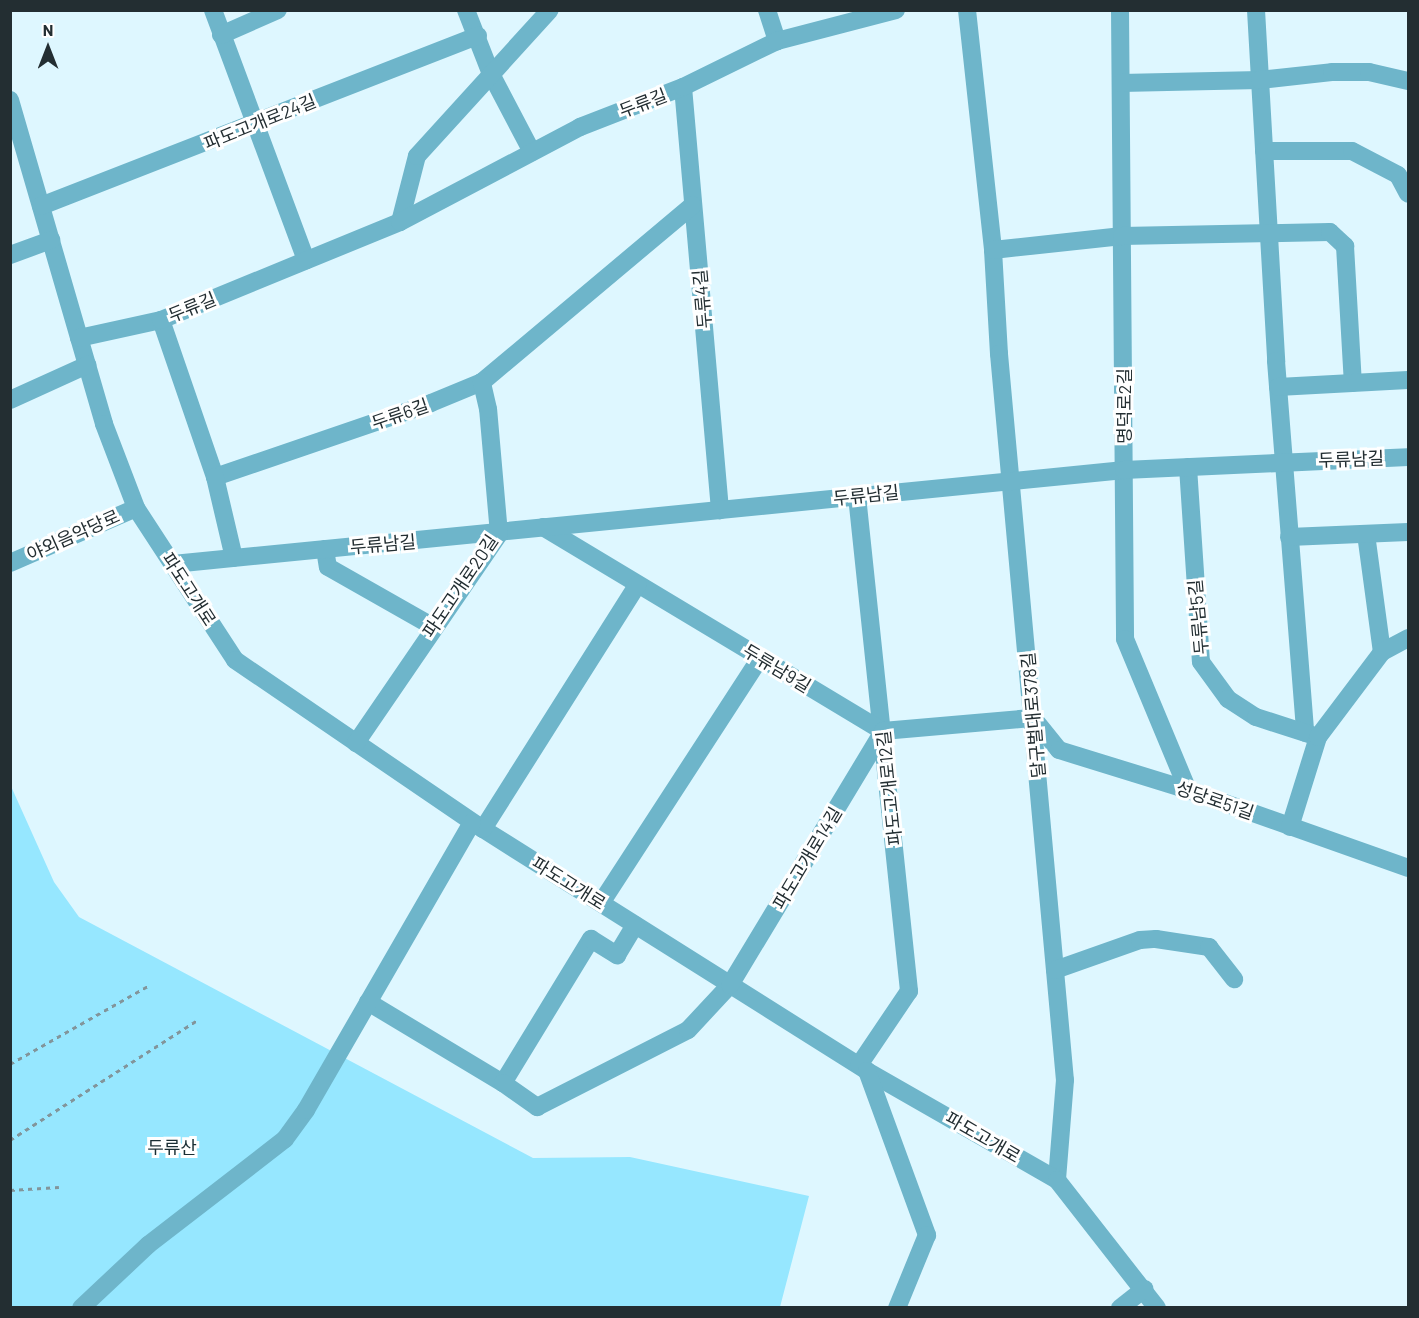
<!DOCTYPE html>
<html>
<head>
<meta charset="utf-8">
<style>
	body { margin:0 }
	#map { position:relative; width:1419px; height:1318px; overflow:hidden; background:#def7ff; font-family:Barlow,"Noto Sans KR",sans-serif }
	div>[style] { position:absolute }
	.green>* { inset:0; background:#96e7ff }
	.path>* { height:3px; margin-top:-1.5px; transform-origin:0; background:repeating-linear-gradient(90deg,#82959b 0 4.5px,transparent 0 9px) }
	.minor>* { height:18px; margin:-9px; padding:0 9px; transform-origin:9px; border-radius:9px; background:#6eb5ca }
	span { translate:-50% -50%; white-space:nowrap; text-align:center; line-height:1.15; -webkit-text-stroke:6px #fff; paint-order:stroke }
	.street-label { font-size:18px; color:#232e32 }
	.park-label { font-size:18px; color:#1a2e34 }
	.frame { position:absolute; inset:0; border:12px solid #232e32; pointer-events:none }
	.north { position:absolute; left:18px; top:18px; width:60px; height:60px; -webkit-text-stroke:4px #fff; paint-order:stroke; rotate:0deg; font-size:16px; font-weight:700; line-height:24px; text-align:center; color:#232e32 }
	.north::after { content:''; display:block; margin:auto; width:21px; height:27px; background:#232e32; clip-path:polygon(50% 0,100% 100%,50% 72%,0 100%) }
</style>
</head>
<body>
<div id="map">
	<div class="green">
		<div style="clip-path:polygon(10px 784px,54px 882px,79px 917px,533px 1158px,630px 1157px,809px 1196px,780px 1307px,11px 1307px)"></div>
	</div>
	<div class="path">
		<div style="left:10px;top:1064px;width:159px;rotate:-29.5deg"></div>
		<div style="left:10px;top:1140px;width:224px;rotate:-32.6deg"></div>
		<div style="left:10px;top:1190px;width:49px;rotate:-3.5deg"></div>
	</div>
	<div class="minor">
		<div style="left:213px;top:10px;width:267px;rotate:69.6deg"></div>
		<div style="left:466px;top:10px;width:69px;rotate:68.7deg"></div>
		<div style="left:491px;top:74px;width:88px;rotate:62.3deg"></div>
		<div style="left:767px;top:10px;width:33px;rotate:72deg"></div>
		<div style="left:967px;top:10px;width:241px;rotate:83.8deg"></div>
		<div style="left:993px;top:250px;width:104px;rotate:86.7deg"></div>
		<div style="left:999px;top:354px;width:729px;rotate:84.81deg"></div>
		<div style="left:1065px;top:1080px;width:100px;rotate:94.6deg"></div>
		<div style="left:1120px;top:10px;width:629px;rotate:89.54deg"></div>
		<div style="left:1125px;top:639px;width:164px;rotate:67.4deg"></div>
		<div style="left:1256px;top:10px;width:352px;rotate:86.7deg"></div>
		<div style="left:1276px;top:361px;width:373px;rotate:85.5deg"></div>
		<div style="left:221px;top:35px;width:62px;rotate:-23.7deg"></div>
		<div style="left:1121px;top:83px;width:139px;rotate:-1.2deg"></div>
		<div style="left:1260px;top:80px;width:72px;rotate:-6.3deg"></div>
		<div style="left:1332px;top:72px;width:37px"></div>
		<div style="left:1369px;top:72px;width:40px;rotate:13deg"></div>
		<div style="left:683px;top:87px;width:425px;rotate:85deg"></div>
		<div style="left:10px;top:100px;width:337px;rotate:73.8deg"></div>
		<div style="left:104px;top:424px;width:90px;rotate:69.1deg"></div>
		<div style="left:136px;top:508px;width:181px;rotate:56.9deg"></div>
		<div style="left:235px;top:660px;width:300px;rotate:34.3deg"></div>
		<div style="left:483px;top:829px;width:454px;rotate:32.2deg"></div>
		<div style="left:867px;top:1071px;width:219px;rotate:29.8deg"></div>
		<div style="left:1057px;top:1180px;width:162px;rotate:52deg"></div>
		<div style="left:1264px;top:151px;width:88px"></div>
		<div style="left:1352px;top:151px;width:52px;rotate:27.6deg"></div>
		<div style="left:1398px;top:175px;width:21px;rotate:62deg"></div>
		<div style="left:41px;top:206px;width:469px;rotate:-21.3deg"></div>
		<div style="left:400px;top:222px;width:68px;rotate:-75.6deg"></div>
		<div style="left:417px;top:156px;width:197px;rotate:-47.7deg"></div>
		<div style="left:993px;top:250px;width:130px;rotate:-6.2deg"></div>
		<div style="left:1122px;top:236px;width:208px;rotate:-1.1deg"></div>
		<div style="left:1330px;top:232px;width:21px;rotate:43deg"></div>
		<div style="left:1345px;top:246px;width:137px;rotate:86.7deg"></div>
		<div style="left:10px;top:255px;width:44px;rotate:-20.1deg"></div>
		<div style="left:161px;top:320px;width:166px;rotate:71deg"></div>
		<div style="left:215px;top:477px;width:228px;rotate:-18.9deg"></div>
		<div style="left:431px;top:403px;width:55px;rotate:-22.4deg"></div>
		<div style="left:482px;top:382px;width:275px;rotate:-40deg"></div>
		<div style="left:79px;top:338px;width:84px;rotate:-12.4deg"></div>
		<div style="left:161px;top:320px;width:258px;rotate:-22.3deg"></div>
		<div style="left:400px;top:222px;width:204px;rotate:-27.8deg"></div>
		<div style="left:580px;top:127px;width:110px;rotate:-21.2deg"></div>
		<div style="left:683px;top:87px;width:105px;rotate:-26.1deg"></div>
		<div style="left:777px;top:41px;width:123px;rotate:-14.6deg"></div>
		<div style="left:1278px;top:387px;width:130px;rotate:-3.1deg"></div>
		<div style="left:10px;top:400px;width:85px;rotate:-24.4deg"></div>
		<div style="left:1188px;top:467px;width:195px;rotate:86.2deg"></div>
		<div style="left:1201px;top:662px;width:46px;rotate:53.9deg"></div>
		<div style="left:1228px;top:699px;width:33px;rotate:33deg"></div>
		<div style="left:1256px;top:717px;width:65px;rotate:17.9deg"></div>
		<div style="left:215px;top:477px;width:83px;rotate:76.8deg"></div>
		<div style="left:857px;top:496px;width:498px;rotate:84deg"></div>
		<div style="left:909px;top:991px;width:89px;rotate:124deg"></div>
		<div style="left:543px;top:527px;width:397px;rotate:31deg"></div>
		<div style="left:883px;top:731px;width:151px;rotate:-5deg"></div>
		<div style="left:1366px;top:534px;width:119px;rotate:82.3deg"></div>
		<div style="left:1289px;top:537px;width:119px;rotate:-2.4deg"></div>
		<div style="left:325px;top:549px;width:18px;rotate:81deg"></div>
		<div style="left:328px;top:567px;width:120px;rotate:29.6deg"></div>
		<div style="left:10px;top:563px;width:137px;rotate:-23.6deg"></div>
		<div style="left:173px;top:564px;width:956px;rotate:-5.64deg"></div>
		<div style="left:1124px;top:470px;width:284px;rotate:-2.6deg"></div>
		<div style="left:1033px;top:718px;width:41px;rotate:50.9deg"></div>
		<div style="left:1059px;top:750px;width:135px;rotate:17.2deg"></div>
		<div style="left:1188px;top:790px;width:233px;rotate:19.5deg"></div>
		<div style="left:356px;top:743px;width:253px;rotate:-55.6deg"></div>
		<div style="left:499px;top:534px;width:125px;rotate:-95deg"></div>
		<div style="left:488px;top:409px;width:28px;rotate:-103deg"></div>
		<div style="left:1290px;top:827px;width:94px;rotate:-72.7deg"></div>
		<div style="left:1318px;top:737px;width:106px;rotate:-53deg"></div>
		<div style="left:1382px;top:652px;width:30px;rotate:-28deg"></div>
		<div style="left:483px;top:829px;width:289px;rotate:-57.7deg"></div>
		<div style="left:601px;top:903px;width:292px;rotate:-57deg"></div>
		<div style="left:1055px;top:970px;width:90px;rotate:-19.4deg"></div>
		<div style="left:1140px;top:940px;width:16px;rotate:-4deg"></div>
		<div style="left:1156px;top:939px;width:54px;rotate:8.6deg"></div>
		<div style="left:1209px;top:947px;width:41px;rotate:52deg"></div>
		<div style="left:368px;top:1002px;width:157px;rotate:31deg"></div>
		<div style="left:503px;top:1083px;width:169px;rotate:-58.6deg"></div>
		<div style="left:591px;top:939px;width:31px;rotate:32deg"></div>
		<div style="left:617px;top:955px;width:35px;rotate:-59deg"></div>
		<div style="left:867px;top:1071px;width:175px;rotate:69.9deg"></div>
		<div style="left:927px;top:1235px;width:79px;rotate:112.3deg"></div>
		<div style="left:503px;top:1083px;width:42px;rotate:35.2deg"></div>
		<div style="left:537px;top:1107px;width:169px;rotate:-27deg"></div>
		<div style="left:688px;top:1030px;width:62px;rotate:-47deg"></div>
		<div style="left:730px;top:985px;width:297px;rotate:-58.9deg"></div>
		<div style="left:81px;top:1308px;width:92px;rotate:-43.2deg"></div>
		<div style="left:148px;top:1245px;width:173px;rotate:-37.7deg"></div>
		<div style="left:285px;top:1139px;width:36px;rotate:-54deg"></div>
		<div style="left:306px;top:1110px;width:332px;rotate:-60deg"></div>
		<div style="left:1120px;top:1308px;width:31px;rotate:-38deg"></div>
	</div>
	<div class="street-label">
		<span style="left:643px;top:103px;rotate:-21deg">두류길</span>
		<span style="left:260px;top:122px;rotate:-22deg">파도고개로24길</span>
		<span style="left:702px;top:299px;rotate:-95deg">두류4길</span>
		<span style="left:192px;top:307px;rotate:-22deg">두류길</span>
		<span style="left:1124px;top:406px;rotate:-90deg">명덕로2길</span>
		<span style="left:400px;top:414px;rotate:-19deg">두류6길</span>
		<span style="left:1351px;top:459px;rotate:-2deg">두류남길</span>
		<span style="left:866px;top:495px;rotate:-6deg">두류남길</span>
		<span style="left:73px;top:535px;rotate:-24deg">야외음악당로</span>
		<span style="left:383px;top:544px;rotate:-5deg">두류남길</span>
		<span style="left:460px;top:586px;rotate:-56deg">파도고개로20길</span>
		<span style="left:189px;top:589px;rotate:57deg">파도고개로</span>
		<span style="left:1198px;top:617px;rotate:-95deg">두류남5길</span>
		<span style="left:777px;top:668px;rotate:31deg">두류남9길</span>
		<span style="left:1033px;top:715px;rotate:-95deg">달구벌대로378길</span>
		<span style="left:889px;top:788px;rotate:-96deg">파도고개로12길</span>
		<span style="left:1215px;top:800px;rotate:19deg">성당로51길</span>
		<span style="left:807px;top:858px;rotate:-59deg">파도고개로14길</span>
		<span style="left:569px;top:883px;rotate:32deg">파도고개로</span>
		<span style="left:983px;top:1137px;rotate:30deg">파도고개로</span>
	</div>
	<div class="park-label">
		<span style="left:172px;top:1147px">두류산</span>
	</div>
	<div class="frame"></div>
	<div class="north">N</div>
</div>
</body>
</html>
